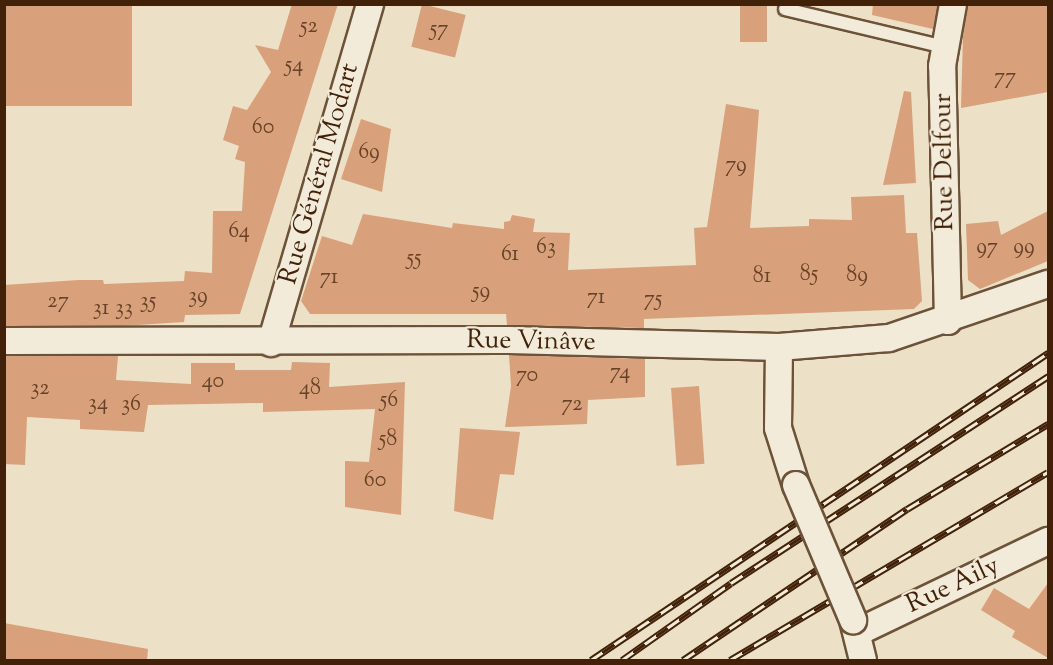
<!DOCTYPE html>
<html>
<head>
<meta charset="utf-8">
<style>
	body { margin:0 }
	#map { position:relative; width:1053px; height:665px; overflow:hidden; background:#ece0c6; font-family:"Sorts Mill Goudy",serif }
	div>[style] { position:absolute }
	.building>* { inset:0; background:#d8a07b; transform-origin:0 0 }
	.roads { filter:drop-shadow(2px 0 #6c5238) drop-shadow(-2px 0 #6c5238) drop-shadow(0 2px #6c5238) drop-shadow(0 -2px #6c5238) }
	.service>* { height:12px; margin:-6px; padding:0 6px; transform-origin:6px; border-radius:6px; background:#f3ebda }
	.minor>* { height:26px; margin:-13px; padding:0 13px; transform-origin:13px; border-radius:13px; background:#f3ebda }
	.rail>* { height:7px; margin-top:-3.5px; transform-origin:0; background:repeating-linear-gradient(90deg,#f3ebda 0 14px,#412209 0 28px); box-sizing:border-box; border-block:2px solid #412209 }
	.bridges { filter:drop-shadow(2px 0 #6c5238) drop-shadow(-2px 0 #6c5238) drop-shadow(0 2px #6c5238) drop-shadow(0 -2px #6c5238) }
	.minor-bridge>* { height:26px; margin:-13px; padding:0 13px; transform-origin:13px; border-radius:13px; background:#f3ebda }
	span { translate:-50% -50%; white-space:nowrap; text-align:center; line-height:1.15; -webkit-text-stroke:4.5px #f3ebda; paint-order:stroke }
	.number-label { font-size:22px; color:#674226 }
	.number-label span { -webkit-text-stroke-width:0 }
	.street-label { font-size:26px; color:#412209 }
	.frame { position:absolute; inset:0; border:6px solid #412209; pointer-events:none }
</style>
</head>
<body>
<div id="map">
	<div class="building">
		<div style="left:4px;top:4px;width:128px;height:102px"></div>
		<div style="clip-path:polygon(292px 4px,338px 4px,240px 314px,185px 315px,184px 322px,122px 326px,4px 326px,4px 285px,79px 280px,103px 280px,104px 284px,184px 281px,185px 271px,212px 273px,213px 211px,242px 211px,245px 162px,235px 159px,239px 146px,223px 140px,233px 106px,247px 110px,271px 72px,255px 45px,278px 50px)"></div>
		<div style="left:422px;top:4px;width:45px;height:44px;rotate:14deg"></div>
		<div style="left:740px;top:4px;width:27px;height:38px"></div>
		<div style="clip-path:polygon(873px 4px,938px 4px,933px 29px,872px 15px)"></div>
		<div style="clip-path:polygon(968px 4px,1048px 4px,1048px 92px,961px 108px,963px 36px)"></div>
		<div style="clip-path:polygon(904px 91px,911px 92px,916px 183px,883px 185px)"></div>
		<div style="clip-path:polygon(726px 104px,759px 110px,750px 228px,809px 226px,809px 219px,852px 220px,851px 197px,904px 195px,906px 233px,917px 233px,922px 301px,914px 309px,644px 319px,644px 328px,507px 325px,506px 314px,310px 314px,301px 301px,322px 236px,352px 245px,363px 214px,452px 228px,453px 223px,504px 229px,504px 222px,510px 221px,512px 215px,535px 219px,533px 232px,570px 233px,568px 270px,696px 265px,694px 228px,707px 227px)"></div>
		<div style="clip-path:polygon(361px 119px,391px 129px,382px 192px,341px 179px)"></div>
		<div style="clip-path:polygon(1048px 211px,1048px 261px,980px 289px,968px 280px,966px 224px,998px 221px,1001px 235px)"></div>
		<div style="clip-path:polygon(509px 355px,645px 359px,645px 397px,588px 400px,587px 424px,505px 427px,511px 386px)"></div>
		<div style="clip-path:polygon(4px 356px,118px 356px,116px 380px,191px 384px,191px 363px,235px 363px,235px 370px,291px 370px,292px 362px,330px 363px,329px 387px,405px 382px,401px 515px,345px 507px,345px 461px,369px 462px,375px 409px,263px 412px,263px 403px,148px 405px,144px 432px,80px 429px,80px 420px,27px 417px,25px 465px,4px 464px)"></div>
		<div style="left:699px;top:386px;width:78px;height:28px;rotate:86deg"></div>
		<div style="clip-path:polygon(460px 428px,520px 432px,514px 475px,500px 474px,493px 520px,454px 511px)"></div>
		<div style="clip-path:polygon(1048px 583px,1048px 658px,1012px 637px,1015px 631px,981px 610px,994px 588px,1029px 609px)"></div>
		<div style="clip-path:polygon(4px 623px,148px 649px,147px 660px,4px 660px)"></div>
	</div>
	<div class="roads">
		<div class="service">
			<div style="left:785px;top:9px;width:164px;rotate:13.4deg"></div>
		</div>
		<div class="minor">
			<div style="left:948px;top:321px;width:255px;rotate:-91.3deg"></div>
			<div style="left:942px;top:66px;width:63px;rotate:-79.9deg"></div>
			<div style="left:4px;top:341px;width:505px;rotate:-0.11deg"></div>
			<div style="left:509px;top:340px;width:270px;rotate:1.5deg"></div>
			<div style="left:779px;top:347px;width:110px;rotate:-4.7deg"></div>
			<div style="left:889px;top:338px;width:168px;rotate:-18.8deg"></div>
			<div style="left:271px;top:343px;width:353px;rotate:-73.7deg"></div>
			<div style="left:779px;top:347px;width:81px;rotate:90.7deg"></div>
			<div style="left:778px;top:428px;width:60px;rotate:72.5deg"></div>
			<div style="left:853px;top:620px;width:41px;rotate:76deg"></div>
			<div style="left:858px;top:632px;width:211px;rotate:-25.6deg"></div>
		</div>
	</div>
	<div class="rail">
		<div style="left:591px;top:660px;width:551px;rotate:-33.89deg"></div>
		<div style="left:622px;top:660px;width:133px;rotate:-35.2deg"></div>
		<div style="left:731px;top:583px;width:379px;rotate:-33.1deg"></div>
		<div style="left:683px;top:660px;width:270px;rotate:-34deg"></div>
		<div style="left:907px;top:509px;width:165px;rotate:-31.1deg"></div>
		<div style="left:730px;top:660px;width:369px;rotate:-30.6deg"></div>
	</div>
	<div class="bridges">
		<div class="minor-bridge">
			<div style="left:796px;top:485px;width:147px;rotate:67.1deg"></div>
		</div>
	</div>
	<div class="number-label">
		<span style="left:309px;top:28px">52</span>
		<span style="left:439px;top:31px">57</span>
		<span style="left:294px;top:67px">54</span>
		<span style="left:1005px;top:79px">77</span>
		<span style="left:263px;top:129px">60</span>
		<span style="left:369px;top:154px">69</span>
		<span style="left:736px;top:167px">79</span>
		<span style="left:239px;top:233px">64</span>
		<span style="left:546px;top:249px">63</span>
		<span style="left:987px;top:249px">97</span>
		<span style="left:1024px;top:249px">99</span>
		<span style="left:510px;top:256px">61</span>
		<span style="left:414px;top:260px">55</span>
		<span style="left:809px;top:276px">85</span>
		<span style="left:857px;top:277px">89</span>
		<span style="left:762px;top:278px">81</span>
		<span style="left:329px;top:279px">71</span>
		<span style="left:481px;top:293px">59</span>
		<span style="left:198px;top:298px">39</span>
		<span style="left:596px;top:299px">71</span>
		<span style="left:653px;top:301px">75</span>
		<span style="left:58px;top:303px">27</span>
		<span style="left:148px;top:303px">35</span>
		<span style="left:101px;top:310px">31</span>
		<span style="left:124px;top:310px">33</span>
		<span style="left:620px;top:374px">74</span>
		<span style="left:527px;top:377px">70</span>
		<span style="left:213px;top:383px">40</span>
		<span style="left:40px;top:390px">32</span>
		<span style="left:310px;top:390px">48</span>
		<span style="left:389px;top:402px">56</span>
		<span style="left:98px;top:405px">34</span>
		<span style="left:131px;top:406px">36</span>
		<span style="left:572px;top:406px">72</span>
		<span style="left:388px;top:441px">58</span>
		<span style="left:375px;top:482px">60</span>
	</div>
	<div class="street-label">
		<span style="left:945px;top:162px;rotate:-91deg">Rue Delfour</span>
		<span style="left:320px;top:174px;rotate:-74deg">Rue Général Modart</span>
		<span style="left:531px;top:342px;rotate:1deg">Rue Vinâve</span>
		<span style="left:953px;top:586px;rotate:-25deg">Rue Aily</span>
	</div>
	<div class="frame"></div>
</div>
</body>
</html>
